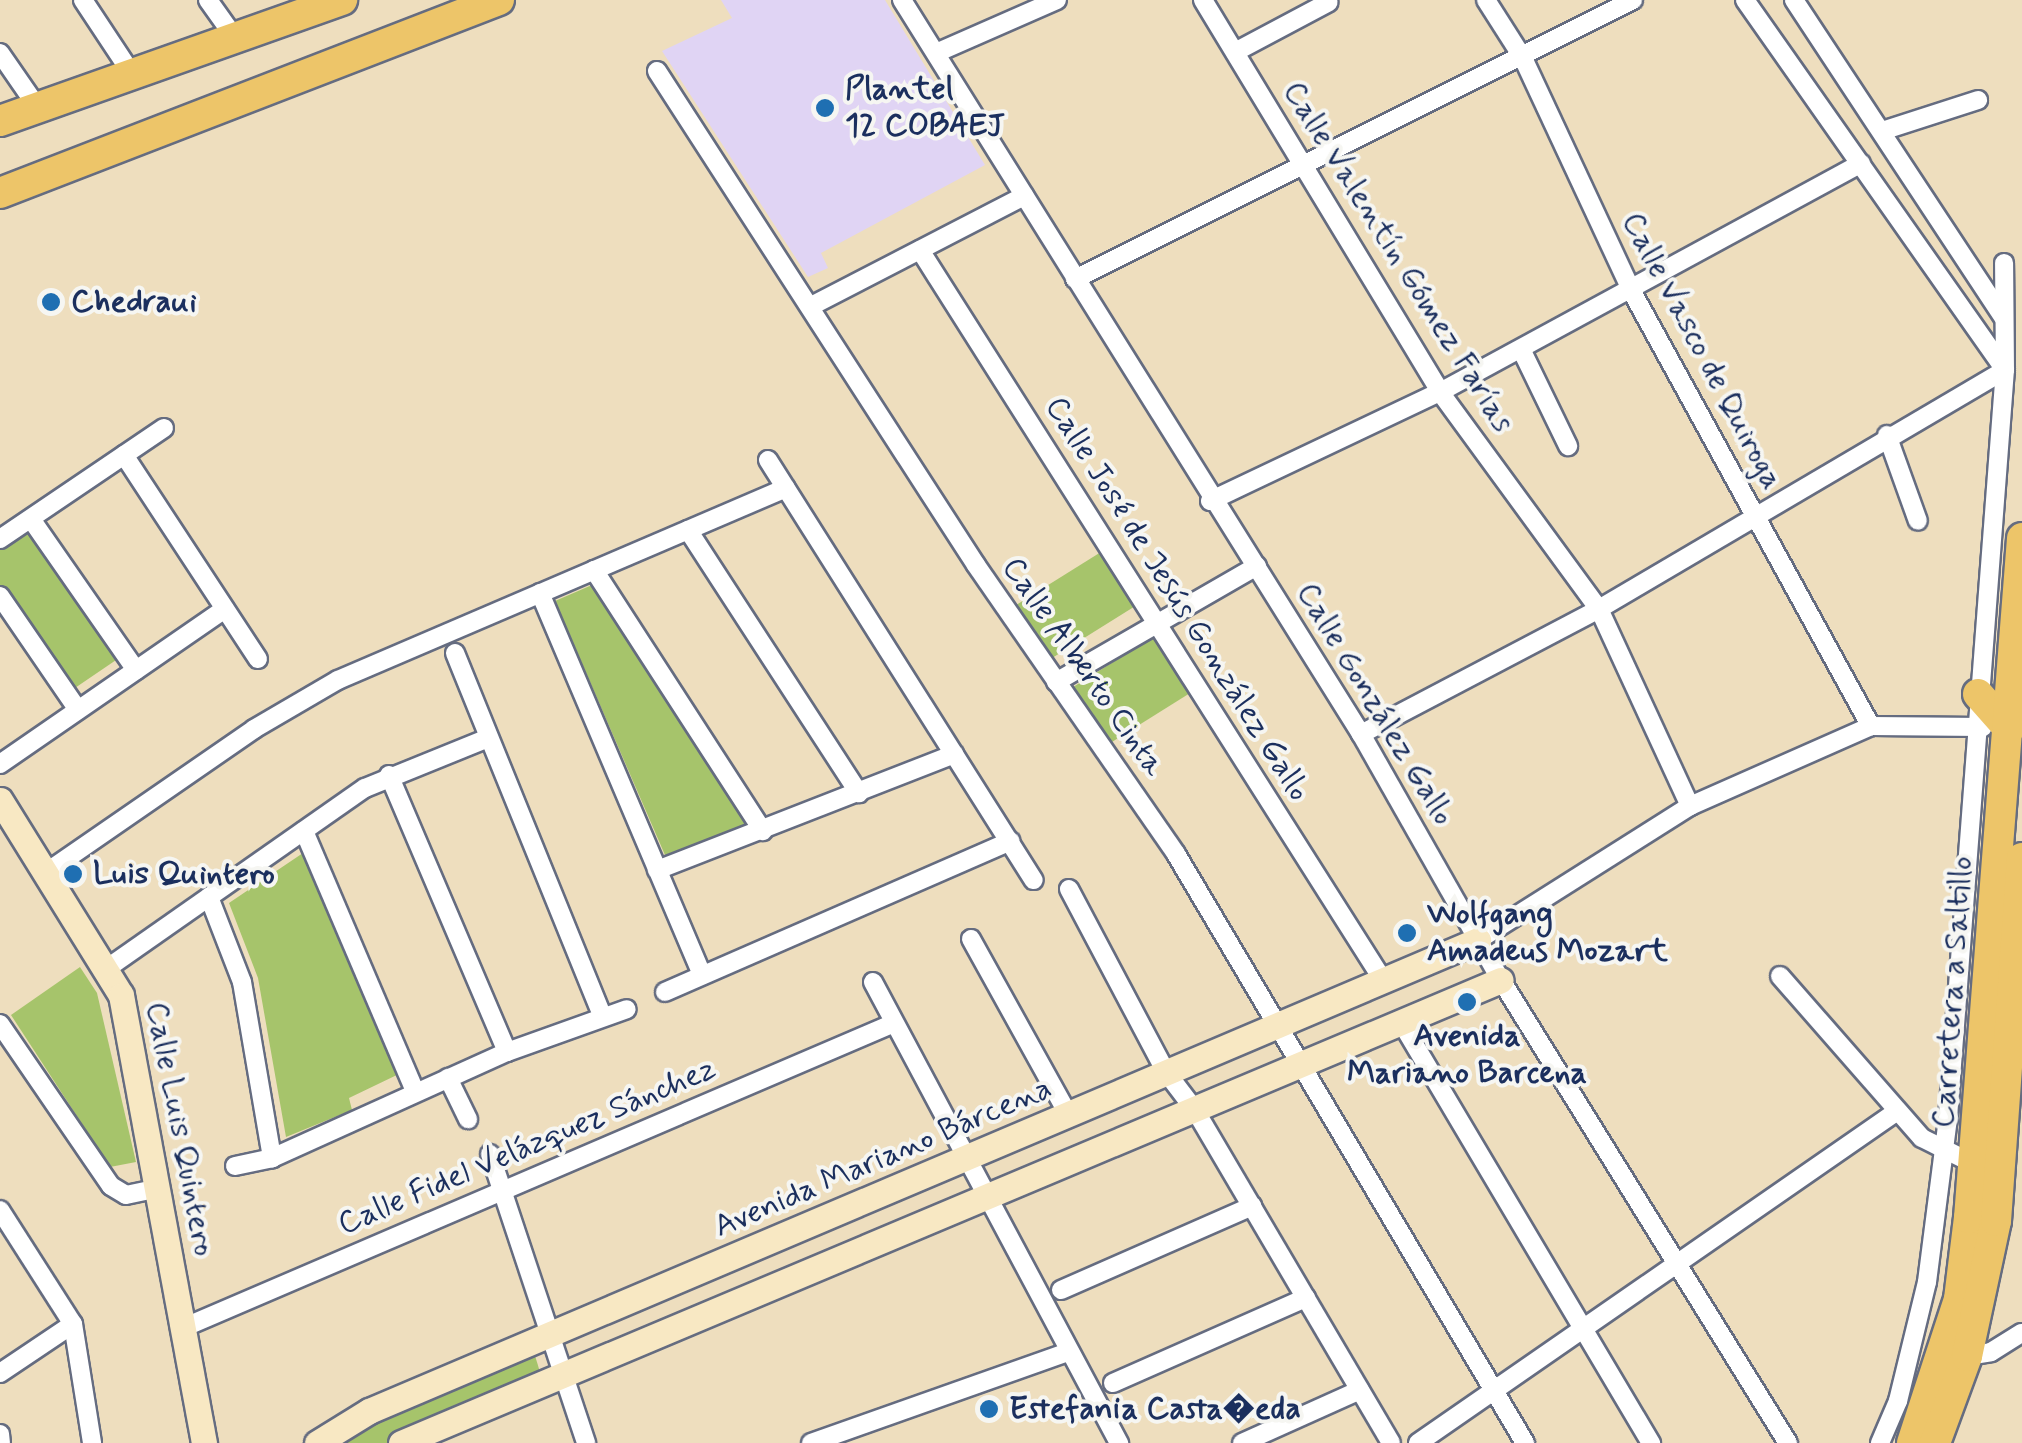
<!DOCTYPE html>
<html>
<head>
<meta charset="utf-8">
<style>
	body { margin:0 }
	#map { position:relative; width:2022px; height:1443px; overflow:hidden; background:#eedebe; font-family:Mynerve,sans-serif }
	div>[style] { position:absolute }
	.built>* { inset:0; background:#e0d4f4 }
	.green>* { inset:0; background:#a6c46b; transform-origin:0 0 }
	.roads { filter:drop-shadow(2px 0 #656c80) drop-shadow(-2px 0 #656c80) drop-shadow(0 2px #656c80) drop-shadow(0 -2px #656c80) }
	.street>* { height:18px; margin:-9px; padding:0 9px; transform-origin:9px; border-radius:9px; background:#fff }
	.secondary>* { height:25px; margin:-12.5px; padding:0 12.5px; transform-origin:12.5px; border-radius:12.5px; background:#f8e8c3 }
	.primary>* { height:30px; margin:-15px; padding:0 15px; transform-origin:15px; border-radius:15px; background:#edc569 }
	.dots>* { width:28px; height:28px; translate:-50% -50%; box-sizing:border-box; border:5px solid #f6f6f2; border-radius:50% }
	span { translate:-50% -50%; white-space:nowrap; text-align:center; line-height:1.15; -webkit-text-stroke:8px #f6f6f2; paint-order:stroke }
	.poi-label { font-size:32px; color:#1b2f5e; font-weight:700 }
	.left { translate:0 -50%; text-align:left }
	.street-label { font-size:32px; color:#1b2f5e }
</style>
</head>
<body>
<div id="map">
	<div class="built">
		<div style="clip-path:polygon(721px 0,885px 0,985px 165px,821px 253px,828px 268px,808px 277px,662px 51px,732px 18px)"></div>
	</div>
	<div class="green">
		<div style="clip-path:polygon(31px 529px,119px 658px,72px 690px,0 585px,0 550px)"></div>
		<div style="left:1101px;top:552px;width:64px;height:100px;rotate:58deg"></div>
		<div style="clip-path:polygon(592px 585px,748px 824px,665px 855px,555px 601px)"></div>
		<div style="left:1155px;top:636px;width:67px;height:96px;rotate:58deg"></div>
		<div style="clip-path:polygon(303px 853px,401px 1073px,349px 1098px,352px 1110px,286px 1137px,258px 978px,229px 903px)"></div>
		<div style="clip-path:polygon(80px 967px,97px 993px,136px 1162px,110px 1167px,11px 1015px)"></div>
		<div style="clip-path:polygon(532px 1346px,540px 1372px,387px 1443px,333px 1443px)"></div>
	</div>
	<div class="roads">
		<div class="street">
			<div style="left:83px;top:0;width:89px;rotate:56.5deg"></div>
			<div style="left:208px;top:0;width:47px;rotate:54.6deg"></div>
			<div style="left:902px;top:0;width:866px;rotate:57.98deg"></div>
			<div style="left:1361px;top:734px;width:283px;rotate:60.4deg"></div>
			<div style="left:1501px;top:980px;width:545px;rotate:58.21deg"></div>
			<div style="left:1203px;top:0;width:458px;rotate:58.8deg"></div>
			<div style="left:1440px;top:392px;width:269px;rotate:53.8deg"></div>
			<div style="left:1599px;top:609px;width:217px;rotate:65.2deg"></div>
			<div style="left:1486px;top:0;width:69px;rotate:57.5deg"></div>
			<div style="left:1523px;top:58px;width:256px;rotate:65deg"></div>
			<div style="left:1631px;top:290px;width:498px;rotate:61.2deg"></div>
			<div style="left:1745px;top:0;width:451px;rotate:54.9deg"></div>
			<div style="left:1794px;top:0;width:380px;rotate:56.6deg"></div>
			<div style="left:1235px;top:52px;width:106px;rotate:-28deg"></div>
			<div style="left:0;top:53px;width:67px;rotate:55.4deg"></div>
			<div style="left:936px;top:53px;width:132px;rotate:-23.7deg"></div>
			<div style="left:657px;top:71px;width:588px;rotate:57.15deg"></div>
			<div style="left:976px;top:565px;width:351px;rotate:55.3deg"></div>
			<div style="left:1176px;top:854px;width:685px;rotate:59.35deg"></div>
			<div style="left:1882px;top:131px;width:101px;rotate:-17.9deg"></div>
			<div style="left:920px;top:250px;width:864px;rotate:57.62deg"></div>
			<div style="left:1075px;top:279px;width:624px;rotate:-26.57deg"></div>
			<div style="left:811px;top:306px;width:240px;rotate:-27.3deg"></div>
			<div style="left:1521px;top:349px;width:108px;rotate:64.1deg"></div>
			<div style="left:1887px;top:435px;width:91px;rotate:70.2deg"></div>
			<div style="left:124px;top:455px;width:244px;rotate:56.7deg"></div>
			<div style="left:768px;top:460px;width:497px;rotate:57.7deg"></div>
			<div style="left:1210px;top:501px;width:255px;rotate:-25.4deg"></div>
			<div style="left:1440px;top:392px;width:479px;rotate:-28.5deg"></div>
			<div style="left:31px;top:519px;width:184px;rotate:55.2deg"></div>
			<div style="left:688px;top:530px;width:314px;rotate:57deg"></div>
			<div style="left:0;top:539px;width:198px;rotate:-34.1deg"></div>
			<div style="left:594px;top:570px;width:311px;rotate:57.1deg"></div>
			<div style="left:540px;top:593px;width:415px;rotate:67deg"></div>
			<div style="left:0;top:596px;width:138px;rotate:55.6deg"></div>
			<div style="left:455px;top:653px;width:391px;rotate:67.9deg"></div>
			<div style="left:1056px;top:682px;width:232px;rotate:-30deg"></div>
			<div style="left:1361px;top:734px;width:269px;rotate:-27.7deg"></div>
			<div style="left:1599px;top:609px;width:471px;rotate:-30.5deg"></div>
			<div style="left:0;top:764px;width:273px;rotate:-34.6deg"></div>
			<div style="left:389px;top:775px;width:301px;rotate:66.9deg"></div>
			<div style="left:304px;top:831px;width:283px;rotate:66.9deg"></div>
			<div style="left:657px;top:870px;width:319px;rotate:-21.3deg"></div>
			<div style="left:47px;top:872px;width:252px;rotate:-34.6deg"></div>
			<div style="left:254px;top:729px;width:97px;rotate:-30.3deg"></div>
			<div style="left:338px;top:680px;width:487px;rotate:-23.2deg"></div>
			<div style="left:1069px;top:889px;width:207px;rotate:62.1deg"></div>
			<div style="left:1166px;top:1072px;width:48px;rotate:52.7deg"></div>
			<div style="left:1195px;top:1110px;width:386px;rotate:59.5deg"></div>
			<div style="left:209px;top:897px;width:91px;rotate:68.8deg"></div>
			<div style="left:242px;top:982px;width:179px;rotate:80.3deg"></div>
			<div style="left:971px;top:939px;width:200px;rotate:61deg"></div>
			<div style="left:1478px;top:940px;width:251px;rotate:-32.3deg"></div>
			<div style="left:1690px;top:806px;width:198px;rotate:-23.8deg"></div>
			<div style="left:1871px;top:726px;width:112px;rotate:0.5deg"></div>
			<div style="left:109px;top:967px;width:312px;rotate:-35deg"></div>
			<div style="left:365px;top:788px;width:133px;rotate:-22.1deg"></div>
			<div style="left:1780px;top:976px;width:215px;rotate:48.8deg"></div>
			<div style="left:1922px;top:1138px;width:60px;rotate:26.6deg"></div>
			<div style="left:873px;top:982px;width:523px;rotate:61.91deg"></div>
			<div style="left:665px;top:992px;width:377px;rotate:-23.6deg"></div>
			<div style="left:1401px;top:1022px;width:490px;rotate:59.3deg"></div>
			<div style="left:0;top:1024px;width:196px;rotate:55.6deg"></div>
			<div style="left:111px;top:1186px;width:17px;rotate:31deg"></div>
			<div style="left:126px;top:1195px;width:34px;rotate:-12deg"></div>
			<div style="left:448px;top:1078px;width:46px;rotate:64deg"></div>
			<div style="left:490px;top:1154px;width:305px;rotate:71.6deg"></div>
			<div style="left:235px;top:1166px;width:38px;rotate:-12deg"></div>
			<div style="left:272px;top:1158px;width:258px;rotate:-24.3deg"></div>
			<div style="left:507px;top:1052px;width:127px;rotate:-19.7deg"></div>
			<div style="left:0;top:1210px;width:135px;rotate:57.4deg"></div>
			<div style="left:73px;top:1324px;width:121px;rotate:80.9deg"></div>
			<div style="left:1061px;top:1290px;width:209px;rotate:-23.7deg"></div>
			<div style="left:185px;top:1327px;width:771px;rotate:-23.21deg"></div>
			<div style="left:1967px;top:1356px;width:24px;rotate:-9deg"></div>
			<div style="left:1991px;top:1352px;width:36px;rotate:-32deg"></div>
			<div style="left:0;top:1373px;width:88px;rotate:-33.9deg"></div>
			<div style="left:1113px;top:1383px;width:211px;rotate:-23.8deg"></div>
			<div style="left:0;top:1434px;width:9px;rotate:84deg"></div>
			<div style="left:811px;top:1443px;width:273px;rotate:-19.5deg"></div>
			<div style="left:1242px;top:1443px;width:129px;rotate:-24.2deg"></div>
			<div style="left:1418px;top:1443px;width:581px;rotate:-34.7deg"></div>
			<div style="left:1880px;top:1443px;width:46px;rotate:-66.8deg"></div>
			<div style="left:1898px;top:1401px;width:122px;rotate:-76.3deg"></div>
			<div style="left:1927px;top:1282px;width:166px;rotate:-82.7deg"></div>
			<div style="left:1948px;top:1117px;width:749px;rotate:-85.64deg"></div>
			<div style="left:2005px;top:370px;width:107px;rotate:-90.5deg"></div>
		</div>
		<div class="secondary">
			<div style="left:0;top:800px;width:229px;rotate:58.2deg"></div>
			<div style="left:121px;top:995px;width:456px;rotate:79.5deg"></div>
			<div style="left:317px;top:1443px;width:61px;rotate:-31.6deg"></div>
			<div style="left:369px;top:1411px;width:1205px;rotate:-23.01deg"></div>
			<div style="left:401px;top:1443px;width:1193px;rotate:-22.83deg"></div>
		</div>
		<div class="primary">
			<div style="left:0;top:121px;width:363px;rotate:-19.5deg"></div>
			<div style="left:0;top:193px;width:535px;rotate:-21.15deg"></div>
			<div style="left:1978px;top:694px;width:47px;rotate:48.5deg"></div>
			<div style="left:1912px;top:1443px;width:151px;rotate:-71.9deg"></div>
			<div style="left:1959px;top:1299px;width:82px;rotate:-83deg"></div>
			<div style="left:1969px;top:1218px;width:682px;rotate:-85.54deg"></div>
			<div style="left:1935px;top:1443px;width:93px;rotate:-69.8deg"></div>
			<div style="left:1967px;top:1356px;width:138px;rotate:-77.9deg"></div>
			<div style="left:1996px;top:1221px;width:364px;rotate:-85.9deg"></div>
		</div>
	</div>
	<div class="dots">
		<div style="left:825px;top:108px;background:#1f6fb2"></div>
		<div style="left:51px;top:302px;background:#1f6fb2"></div>
		<div style="left:73px;top:874px;background:#1f6fb2"></div>
		<div style="left:1407px;top:933px;background:#1f6fb2"></div>
		<div style="left:1467px;top:1002px;background:#1f6fb2"></div>
		<div style="left:989px;top:1409px;background:#1f6fb2"></div>
	</div>
	<div class="poi-label">
		<span class="left" style="left:845px;top:108px">Plantel<br>12 COBAEJ</span>
		<span class="left" style="left:71px;top:302px">Chedraui</span>
		<span class="left" style="left:93px;top:874px">Luis Quintero</span>
		<span class="left" style="left:1427px;top:933px">Wolfgang<br>Amadeus Mozart</span>
		<span style="left:1467px;top:1055px">Avenida<br>Mariano Barcena</span>
		<span class="left" style="left:1009px;top:1409px">Estefania Casta�eda</span>
	</div>
	<div class="street-label">
		<span style="left:1398px;top:257px;rotate:58deg">Calle Valentín Gómez Farías</span>
		<span style="left:1702px;top:351px;rotate:62deg">Calle Vasco de Quiroga</span>
		<span style="left:1177px;top:599px;rotate:58deg">Calle José de Jesús González Gallo</span>
		<span style="left:1083px;top:667px;rotate:55deg">Calle Alberto Cinta</span>
		<span style="left:1375px;top:704px;rotate:59deg">Calle González Gallo</span>
		<span style="left:1953px;top:992px;rotate:-86deg">Carretera a Saltillo</span>
		<span style="left:180px;top:1129px;rotate:79deg">Calle Luis Quintero</span>
		<span style="left:527px;top:1147px;rotate:-23deg">Calle Fidel Velázquez Sánchez</span>
		<span style="left:883px;top:1158px;rotate:-23deg">Avenida Mariano Bárcena</span>
	</div>
</div>
</body>
</html>
